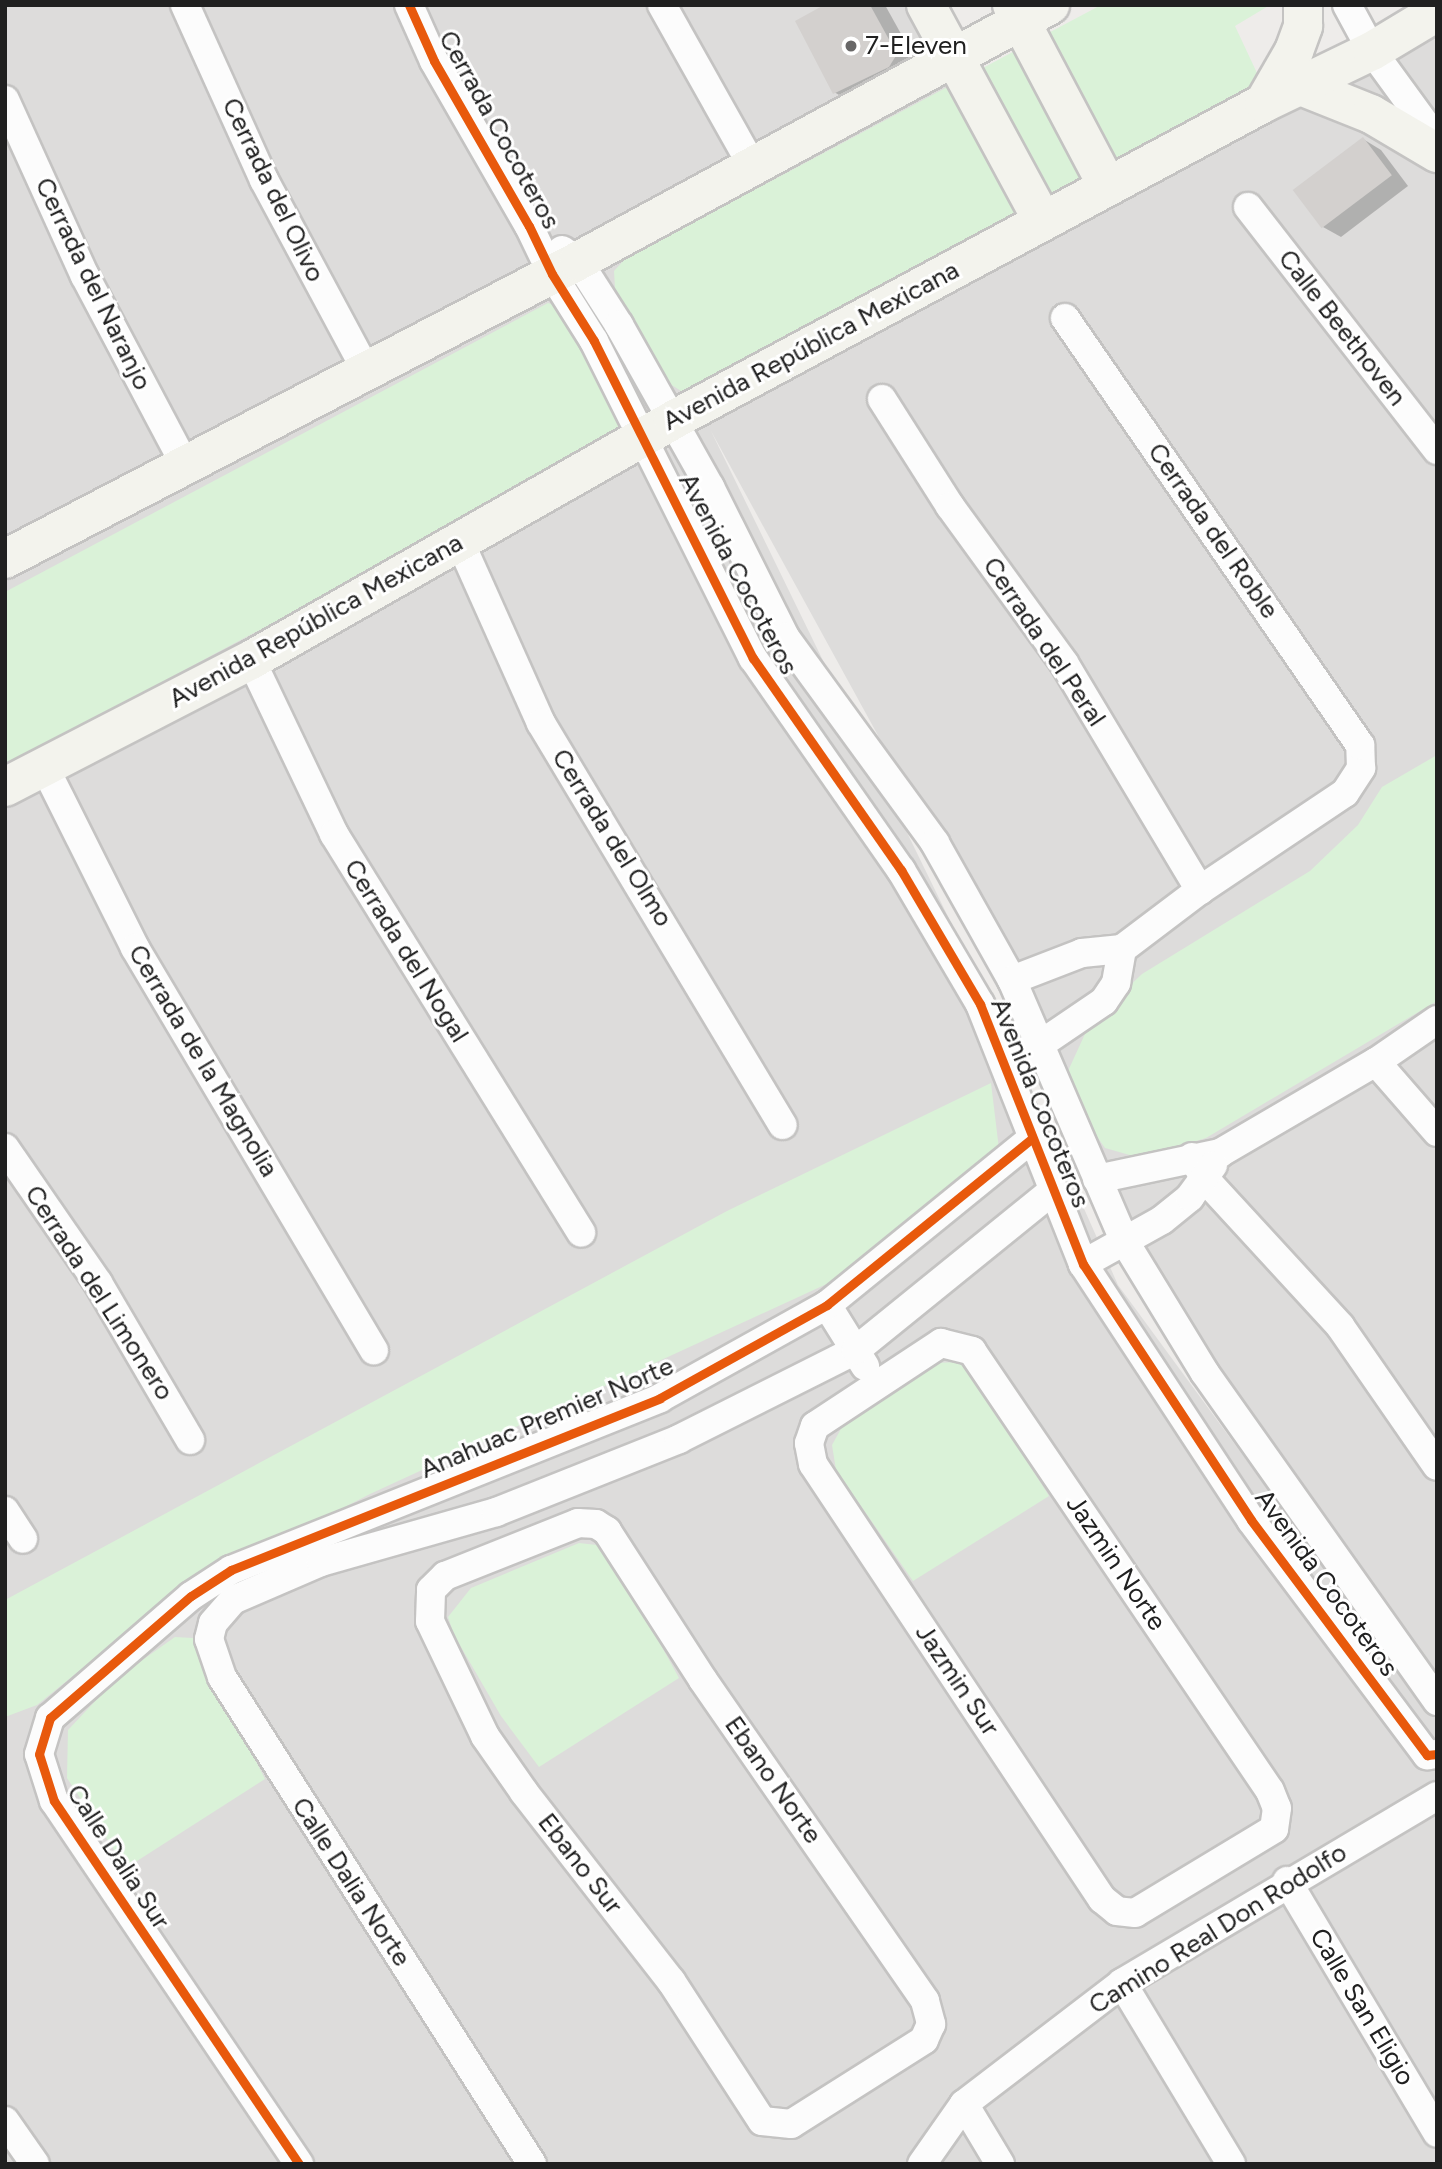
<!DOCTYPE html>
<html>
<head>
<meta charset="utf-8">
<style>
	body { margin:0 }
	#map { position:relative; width:1442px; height:2169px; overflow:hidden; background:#eeecea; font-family:Figtree,sans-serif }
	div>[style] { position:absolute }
	.residential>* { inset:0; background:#dddcdb }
	.park>* { inset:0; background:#daf2d8 }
	.shadow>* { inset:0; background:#0003 }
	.building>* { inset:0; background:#d3d0ce; transform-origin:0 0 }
	.roads { filter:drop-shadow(2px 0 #c4c3c2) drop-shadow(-2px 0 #c4c3c2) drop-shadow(0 2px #c4c3c2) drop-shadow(0 -2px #c4c3c2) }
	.minor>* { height:28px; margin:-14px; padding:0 14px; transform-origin:14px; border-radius:14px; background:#fcfcfc }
	.secondary>* { height:38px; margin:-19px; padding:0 19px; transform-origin:19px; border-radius:19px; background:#f3f3ed }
	.cycleway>* { height:9px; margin:-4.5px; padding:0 4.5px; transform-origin:4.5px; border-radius:4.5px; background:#e8590c }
	.dots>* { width:19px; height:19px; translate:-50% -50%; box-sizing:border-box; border:4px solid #fff; border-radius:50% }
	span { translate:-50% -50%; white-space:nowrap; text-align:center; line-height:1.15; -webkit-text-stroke:6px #fff; paint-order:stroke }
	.poi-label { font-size:26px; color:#202020 }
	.left { translate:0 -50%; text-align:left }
	.street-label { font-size:26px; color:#202020 }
	.frame { position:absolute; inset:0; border:7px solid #202020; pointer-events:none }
</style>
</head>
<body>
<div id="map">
	<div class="residential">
		<div style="clip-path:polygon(5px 5px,907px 5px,1058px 220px,1437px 5px,1437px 1717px,1125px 1242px,1039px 1029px,711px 431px,1017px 1058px,1118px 1285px,1437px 1720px,1437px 2164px,5px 2164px)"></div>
	</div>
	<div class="park">
		<div style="clip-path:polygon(1101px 5px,1270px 5px,1235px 26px,1257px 73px,1240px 103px,686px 394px,670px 384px,615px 288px,614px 271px,625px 259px)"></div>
		<div style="clip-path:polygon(548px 303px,570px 310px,622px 411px,621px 430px,613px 441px,5px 766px,5px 592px)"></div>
		<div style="clip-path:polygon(1437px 755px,1437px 1001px,1206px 1138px,1140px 1158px,1105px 1148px,1093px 1131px,1068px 1071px,1090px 1023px,1142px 974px,1310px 871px,1358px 825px,1382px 787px)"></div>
		<div style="clip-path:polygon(991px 1083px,999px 1149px,857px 1270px,370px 1494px,172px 1596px,37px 1705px,5px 1717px,5px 1600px,727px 1211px)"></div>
		<div style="clip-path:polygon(959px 1362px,978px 1383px,1049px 1496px,913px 1581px,836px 1470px,832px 1445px,842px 1427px,935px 1363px)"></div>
		<div style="clip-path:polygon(579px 1543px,597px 1545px,613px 1558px,679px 1678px,539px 1767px,501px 1716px,454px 1635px,448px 1617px,471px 1588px)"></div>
		<div style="clip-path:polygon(175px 1637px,193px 1638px,265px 1779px,126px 1868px,67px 1778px,68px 1730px,117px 1678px)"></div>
	</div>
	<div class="shadow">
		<div style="clip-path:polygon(828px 5px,885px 5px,920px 68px,858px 106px,834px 92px)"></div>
		<div style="clip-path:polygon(1363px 139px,1381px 150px,1408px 186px,1341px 237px,1323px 227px)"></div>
	</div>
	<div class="building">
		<div style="clip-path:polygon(824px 5px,870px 5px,897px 54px,889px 67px,833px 94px,795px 21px)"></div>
		<div style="left:1363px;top:137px;width:48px;height:88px;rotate:53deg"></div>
	</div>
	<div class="roads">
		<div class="minor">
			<div style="left:185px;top:5px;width:192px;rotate:65.7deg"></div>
			<div style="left:264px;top:180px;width:218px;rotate:61.8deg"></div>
			<div style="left:409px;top:5px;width:61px;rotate:65.9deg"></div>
			<div style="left:434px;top:61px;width:190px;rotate:60.1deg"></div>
			<div style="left:529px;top:226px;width:53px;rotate:64.4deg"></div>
			<div style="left:552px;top:274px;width:79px;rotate:57.9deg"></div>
			<div style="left:594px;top:341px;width:355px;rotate:63.4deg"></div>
			<div style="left:753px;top:658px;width:259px;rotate:55.1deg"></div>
			<div style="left:901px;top:870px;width:156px;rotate:59.5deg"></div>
			<div style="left:980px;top:1004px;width:280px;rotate:68.4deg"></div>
			<div style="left:1083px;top:1264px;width:306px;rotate:56.7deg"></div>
			<div style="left:1251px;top:1520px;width:294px;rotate:53.2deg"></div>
			<div style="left:1427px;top:1755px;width:10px;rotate:-6deg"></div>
			<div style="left:662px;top:5px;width:186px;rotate:60.7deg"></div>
			<div style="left:1347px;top:5px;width:52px;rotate:61.5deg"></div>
			<div style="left:1372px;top:51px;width:110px;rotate:53.9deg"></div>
			<div style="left:5px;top:100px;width:193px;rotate:65.6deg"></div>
			<div style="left:85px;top:276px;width:214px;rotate:62.1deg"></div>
			<div style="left:1248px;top:207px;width:308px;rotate:52.1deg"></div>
			<div style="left:562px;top:250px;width:19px;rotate:35deg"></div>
			<div style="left:578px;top:261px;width:76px;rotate:57.4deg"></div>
			<div style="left:619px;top:325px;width:186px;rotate:60.7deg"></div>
			<div style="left:710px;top:487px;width:168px;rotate:63.4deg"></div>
			<div style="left:785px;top:637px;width:255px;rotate:53.9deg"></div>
			<div style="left:935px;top:843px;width:157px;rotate:60.7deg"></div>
			<div style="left:1012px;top:980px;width:285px;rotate:66.7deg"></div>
			<div style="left:1125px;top:1242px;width:153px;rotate:58.6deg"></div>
			<div style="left:1205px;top:1373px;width:402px;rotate:54.7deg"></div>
			<div style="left:882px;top:399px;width:127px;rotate:57.6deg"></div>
			<div style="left:950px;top:506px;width:194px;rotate:54deg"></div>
			<div style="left:1064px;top:663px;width:265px;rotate:59.1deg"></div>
			<div style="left:460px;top:542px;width:198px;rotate:65.9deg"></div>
			<div style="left:541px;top:723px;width:469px;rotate:59deg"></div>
			<div style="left:251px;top:660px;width:193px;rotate:64.5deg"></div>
			<div style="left:334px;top:834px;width:469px;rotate:58.2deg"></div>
			<div style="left:44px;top:766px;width:203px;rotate:63.4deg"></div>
			<div style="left:135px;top:948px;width:468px;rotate:59.3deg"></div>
			<div style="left:1012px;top:980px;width:75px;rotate:-21.1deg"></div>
			<div style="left:1082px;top:953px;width:40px;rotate:-5.7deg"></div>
			<div style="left:1122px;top:949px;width:98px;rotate:-37.1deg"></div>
			<div style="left:1200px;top:890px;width:174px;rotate:-33.8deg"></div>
			<div style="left:1345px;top:793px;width:30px;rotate:-57deg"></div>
			<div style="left:1361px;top:768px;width:23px;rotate:-92deg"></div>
			<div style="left:1360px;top:745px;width:519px;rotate:-124.64deg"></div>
			<div style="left:1376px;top:1062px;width:93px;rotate:48.9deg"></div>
			<div style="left:1007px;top:1067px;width:117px;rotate:-34.2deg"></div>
			<div style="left:1104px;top:1001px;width:22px;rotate:-56deg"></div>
			<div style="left:1116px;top:983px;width:35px;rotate:-80deg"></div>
			<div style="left:5px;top:1148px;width:164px;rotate:55.4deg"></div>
			<div style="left:98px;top:1283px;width:182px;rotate:59.6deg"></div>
			<div style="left:1192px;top:1157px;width:26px;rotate:59deg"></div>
			<div style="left:1205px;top:1179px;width:200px;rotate:47.4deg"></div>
			<div style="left:1340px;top:1326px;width:170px;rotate:55.3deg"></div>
			<div style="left:1097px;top:1179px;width:126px;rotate:-11.9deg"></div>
			<div style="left:1220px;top:1153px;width:181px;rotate:-30.3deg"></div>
			<div style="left:1376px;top:1062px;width:74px;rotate:-34.5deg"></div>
			<div style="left:1083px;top:1264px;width:90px;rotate:-29.1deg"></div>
			<div style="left:1162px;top:1220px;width:36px;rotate:-39deg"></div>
			<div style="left:1190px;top:1197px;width:39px;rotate:-54deg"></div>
			<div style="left:827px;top:1305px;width:72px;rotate:58.1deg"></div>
			<div style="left:941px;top:1343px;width:32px;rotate:14deg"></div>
			<div style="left:972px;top:1351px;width:531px;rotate:55.89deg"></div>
			<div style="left:1270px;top:1791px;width:18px;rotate:68deg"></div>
			<div style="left:1277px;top:1808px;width:21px;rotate:98deg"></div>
			<div style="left:1274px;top:1829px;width:162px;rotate:148.9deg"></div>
			<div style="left:1135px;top:1913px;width:18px;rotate:-174deg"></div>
			<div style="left:1117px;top:1911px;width:19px;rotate:-141deg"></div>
			<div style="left:1102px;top:1899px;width:522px;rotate:-123.6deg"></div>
			<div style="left:813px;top:1464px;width:21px;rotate:-101deg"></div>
			<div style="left:809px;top:1443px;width:18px;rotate:-71deg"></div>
			<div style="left:815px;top:1426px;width:151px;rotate:-33.4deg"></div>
			<div style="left:5px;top:1511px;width:33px;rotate:57deg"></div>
			<div style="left:578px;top:1523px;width:18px;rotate:3deg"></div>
			<div style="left:596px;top:1524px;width:13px;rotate:32deg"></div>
			<div style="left:607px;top:1531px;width:177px;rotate:57.2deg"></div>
			<div style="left:703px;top:1680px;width:390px;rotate:55.3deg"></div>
			<div style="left:925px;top:2001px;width:24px;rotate:75deg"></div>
			<div style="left:931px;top:2024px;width:17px;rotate:114deg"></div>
			<div style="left:924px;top:2040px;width:157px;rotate:147.7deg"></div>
			<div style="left:791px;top:2124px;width:29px;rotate:-174deg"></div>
			<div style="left:762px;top:2121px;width:167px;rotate:-123deg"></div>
			<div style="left:671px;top:1981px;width:239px;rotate:-127.9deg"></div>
			<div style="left:524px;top:1792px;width:68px;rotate:-124.9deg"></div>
			<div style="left:485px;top:1736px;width:127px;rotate:-115.6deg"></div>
			<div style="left:430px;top:1621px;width:31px;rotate:-88deg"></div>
			<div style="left:431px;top:1590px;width:20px;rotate:-45deg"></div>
			<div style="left:445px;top:1576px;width:143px;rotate:-21.7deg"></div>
			<div style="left:1287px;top:1881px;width:293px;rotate:59.2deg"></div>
			<div style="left:1122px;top:1983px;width:211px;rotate:58.9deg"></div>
			<div style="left:964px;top:2104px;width:70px;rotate:59deg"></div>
			<div style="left:5px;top:2121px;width:52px;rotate:55.1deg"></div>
			<div style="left:299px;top:2164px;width:438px;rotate:-124deg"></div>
			<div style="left:54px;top:1801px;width:49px;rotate:-107.7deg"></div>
			<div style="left:39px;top:1754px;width:38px;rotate:-73deg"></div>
			<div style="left:50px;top:1718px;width:186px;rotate:-40.9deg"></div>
			<div style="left:191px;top:1596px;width:48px;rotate:-33deg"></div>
			<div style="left:231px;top:1570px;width:462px;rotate:-21.8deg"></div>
			<div style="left:660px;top:1398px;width:191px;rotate:-29.1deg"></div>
			<div style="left:827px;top:1305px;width:263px;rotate:-39.1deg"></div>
			<div style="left:532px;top:2164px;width:577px;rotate:-122.48deg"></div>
			<div style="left:222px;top:1677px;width:40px;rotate:-108.9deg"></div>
			<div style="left:209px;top:1639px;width:16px;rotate:-76deg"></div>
			<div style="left:213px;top:1623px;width:30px;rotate:-49deg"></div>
			<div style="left:233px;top:1600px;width:96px;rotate:-23.4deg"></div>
			<div style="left:321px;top:1562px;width:182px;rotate:-15.9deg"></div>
			<div style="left:496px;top:1512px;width:197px;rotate:-21.7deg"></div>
			<div style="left:679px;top:1439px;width:198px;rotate:-26.7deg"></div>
			<div style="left:856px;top:1350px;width:252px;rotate:-39deg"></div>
			<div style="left:922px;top:2164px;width:73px;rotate:-55deg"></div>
			<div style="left:964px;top:2104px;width:199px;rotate:-37.4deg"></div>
			<div style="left:1122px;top:1983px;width:366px;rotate:-30.7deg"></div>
		</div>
		<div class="secondary">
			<div style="left:926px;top:5px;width:246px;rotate:61.6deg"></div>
			<div style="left:1012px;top:5px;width:204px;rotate:62.2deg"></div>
			<div style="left:1301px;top:86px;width:75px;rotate:21.8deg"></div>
			<div style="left:1371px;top:114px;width:77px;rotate:30.6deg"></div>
			<div style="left:1264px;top:103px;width:60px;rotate:-60deg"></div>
			<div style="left:1294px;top:51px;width:27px;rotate:-70deg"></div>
			<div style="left:1303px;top:26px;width:21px;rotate:-90deg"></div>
			<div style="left:5px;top:559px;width:646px;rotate:-27.48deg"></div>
			<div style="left:578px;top:261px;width:537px;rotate:-28.47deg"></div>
			<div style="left:5px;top:787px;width:277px;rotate:-27.3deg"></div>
			<div style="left:251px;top:660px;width:485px;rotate:-29.6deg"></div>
			<div style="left:673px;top:420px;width:671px;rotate:-28.21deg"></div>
			<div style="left:1264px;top:103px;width:120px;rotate:-25.7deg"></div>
			<div style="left:1372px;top:51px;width:76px;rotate:-31deg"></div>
		</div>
	</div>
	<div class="cycleway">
		<div style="left:409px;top:5px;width:61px;rotate:65.9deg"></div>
		<div style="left:434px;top:61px;width:190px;rotate:60.1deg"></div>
		<div style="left:529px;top:226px;width:53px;rotate:64.4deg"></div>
		<div style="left:552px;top:274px;width:79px;rotate:57.9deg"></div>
		<div style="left:594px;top:341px;width:355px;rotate:63.4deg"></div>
		<div style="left:753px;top:658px;width:259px;rotate:55.1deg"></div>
		<div style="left:901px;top:870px;width:156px;rotate:59.5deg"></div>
		<div style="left:980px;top:1004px;width:280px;rotate:68.4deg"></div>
		<div style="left:1083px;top:1264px;width:306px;rotate:56.7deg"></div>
		<div style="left:1251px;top:1520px;width:294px;rotate:53.2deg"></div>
		<div style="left:1427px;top:1755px;width:10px;rotate:-6deg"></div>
		<div style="left:299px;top:2164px;width:438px;rotate:-124deg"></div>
		<div style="left:54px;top:1801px;width:49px;rotate:-107.7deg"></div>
		<div style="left:39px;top:1754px;width:38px;rotate:-73deg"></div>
		<div style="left:50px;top:1718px;width:186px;rotate:-40.9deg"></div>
		<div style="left:191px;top:1596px;width:48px;rotate:-33deg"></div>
		<div style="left:231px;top:1570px;width:462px;rotate:-21.8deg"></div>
		<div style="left:660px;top:1398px;width:191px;rotate:-29.1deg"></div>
		<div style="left:827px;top:1305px;width:263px;rotate:-39.1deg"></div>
	</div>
	<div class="dots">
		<div style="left:851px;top:46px;background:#686767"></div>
	</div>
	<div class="poi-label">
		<span class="left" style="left:865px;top:46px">7-Eleven</span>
	</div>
	<div class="street-label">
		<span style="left:499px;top:130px;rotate:61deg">Cerrada Cocoteros</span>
		<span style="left:273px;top:190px;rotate:64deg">Cerrada del Olivo</span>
		<span style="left:93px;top:284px;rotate:64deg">Cerrada del Naranjo</span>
		<span style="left:1342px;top:328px;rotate:52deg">Calle Beethoven</span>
		<span style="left:811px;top:346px;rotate:-28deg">Avenida República Mexicana</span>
		<span style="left:1213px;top:531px;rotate:55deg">Cerrada del Roble</span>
		<span style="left:738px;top:574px;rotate:62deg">Avenida Cocoteros</span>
		<span style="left:316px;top:621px;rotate:-29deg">Avenida República Mexicana</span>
		<span style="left:1044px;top:642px;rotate:56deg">Cerrada del Peral</span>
		<span style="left:612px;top:838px;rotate:58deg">Cerrada del Olmo</span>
		<span style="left:406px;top:951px;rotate:58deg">Cerrada del Nogal</span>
		<span style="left:203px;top:1061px;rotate:59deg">Cerrada de la Magnolia</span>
		<span style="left:1040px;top:1103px;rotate:68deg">Avenida Cocoteros</span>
		<span style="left:99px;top:1293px;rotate:57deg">Cerrada del Limonero</span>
		<span style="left:547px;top:1418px;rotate:-23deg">Anahuac Premier Norte</span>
		<span style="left:1116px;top:1563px;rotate:56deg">Jazmin Norte</span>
		<span style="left:1326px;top:1583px;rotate:54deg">Avenida Cocoteros</span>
		<span style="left:957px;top:1680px;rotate:56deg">Jazmin Sur</span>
		<span style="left:773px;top:1780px;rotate:55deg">Ebano Norte</span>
		<span style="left:118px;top:1857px;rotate:57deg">Calle Dalia Sur</span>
		<span style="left:580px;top:1864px;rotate:52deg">Ebano Sur</span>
		<span style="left:351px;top:1882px;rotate:57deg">Calle Dalia Norte</span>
		<span style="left:1218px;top:1929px;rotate:-32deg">Camino Real Don Rodolfo</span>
		<span style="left:1362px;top:2007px;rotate:59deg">Calle San Eligio</span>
	</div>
	<div class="frame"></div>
</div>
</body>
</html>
